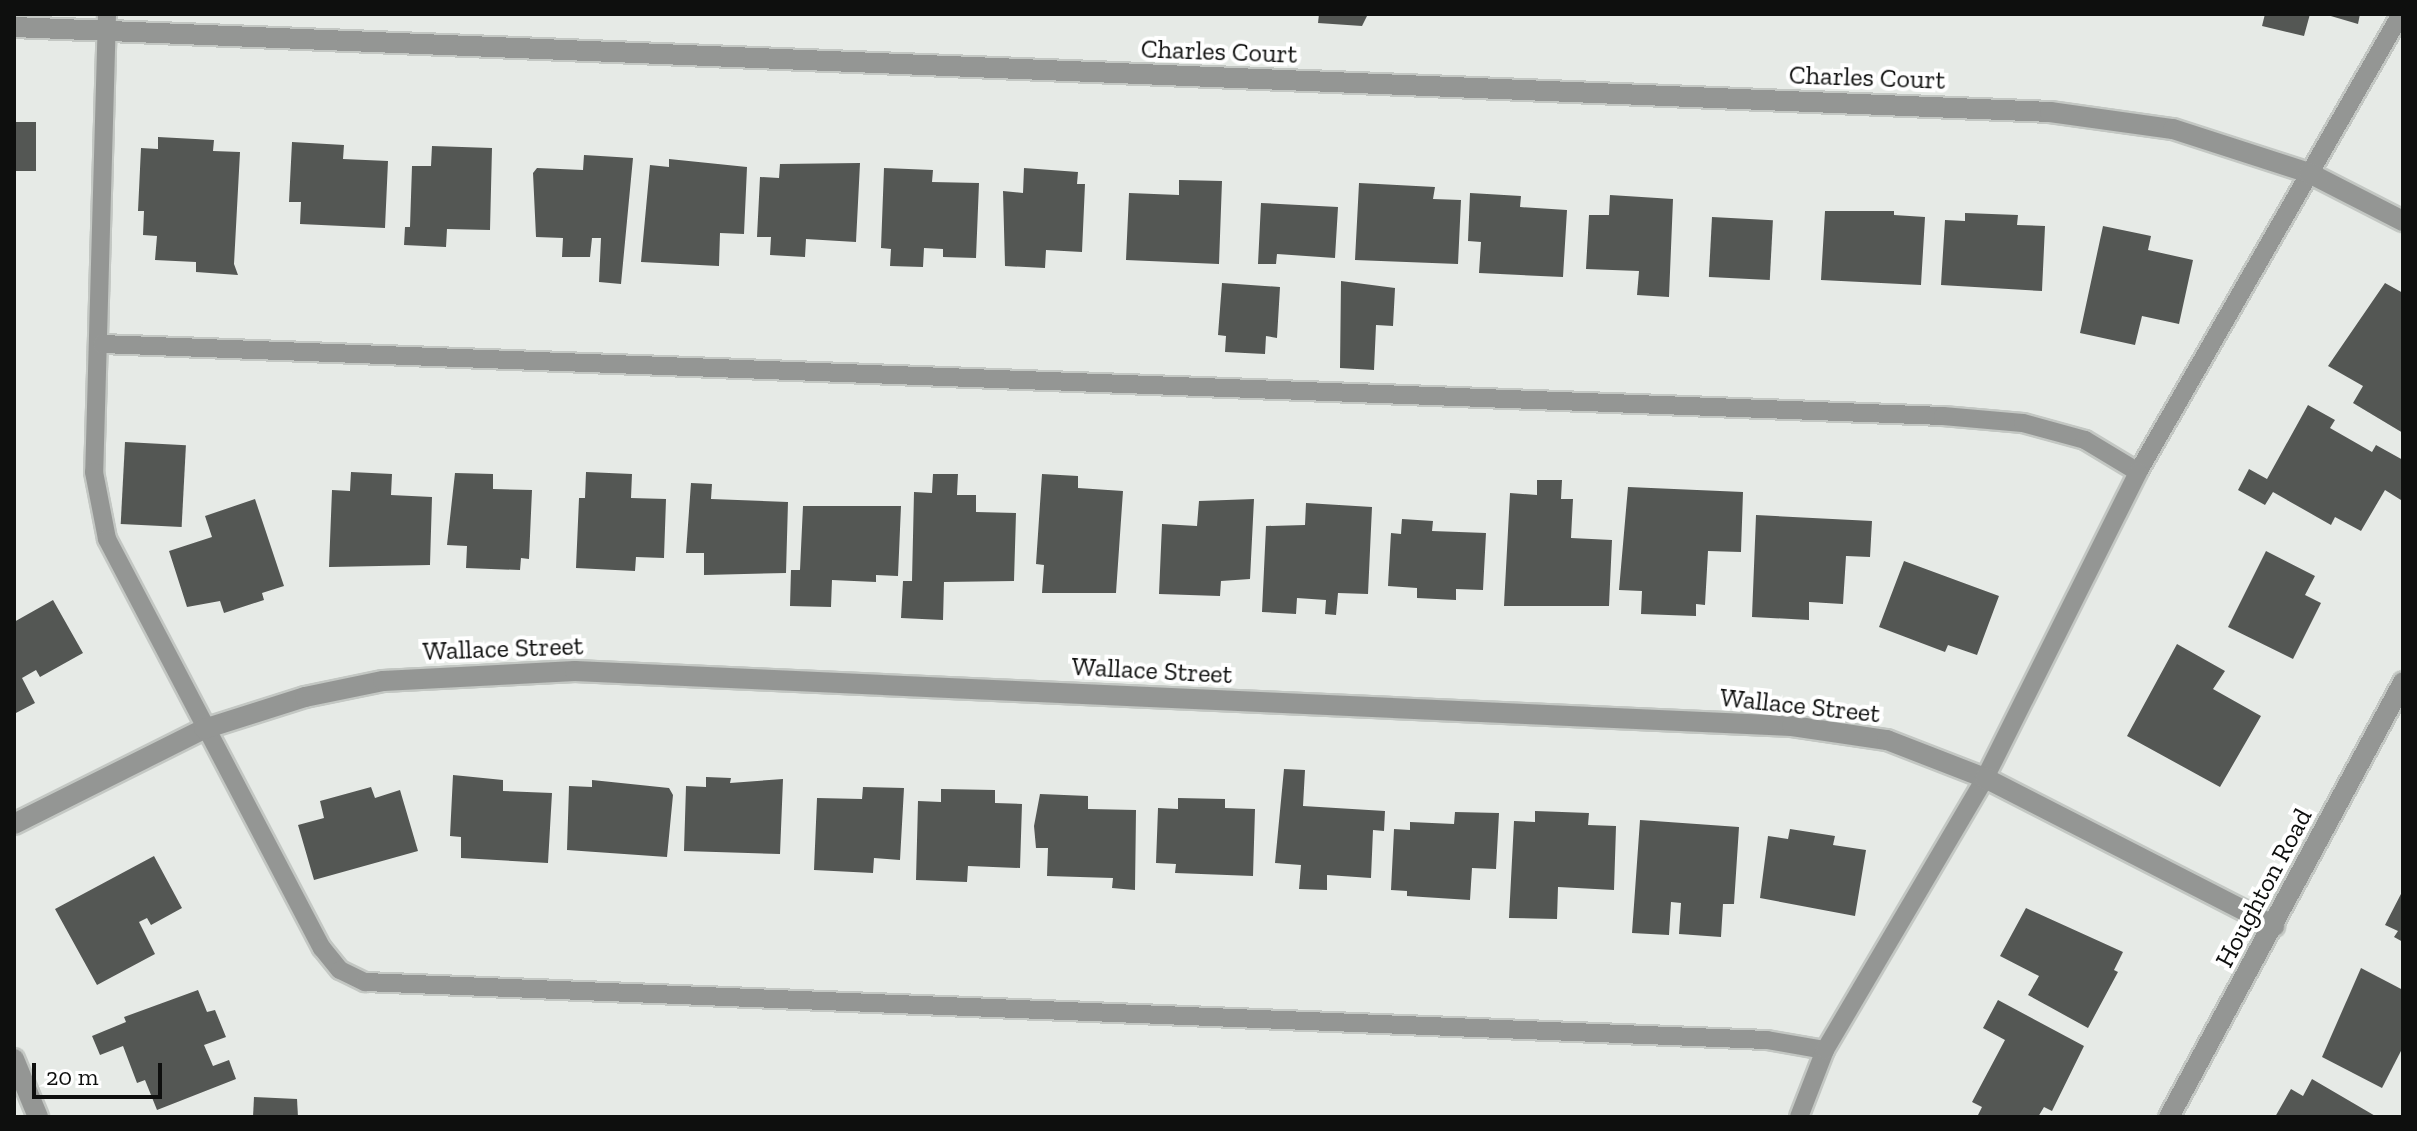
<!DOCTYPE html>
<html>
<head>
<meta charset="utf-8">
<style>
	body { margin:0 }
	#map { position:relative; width:2417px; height:1131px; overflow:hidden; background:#e6eae6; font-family:"Zilla Slab",serif }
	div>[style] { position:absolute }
	.building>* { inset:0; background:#545754; transform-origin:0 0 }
	.roads { filter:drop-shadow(2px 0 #c3c7c3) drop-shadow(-2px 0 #c3c7c3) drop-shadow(0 2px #c3c7c3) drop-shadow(0 -2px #c3c7c3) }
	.lane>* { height:18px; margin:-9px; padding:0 9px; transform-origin:9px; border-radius:9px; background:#949694 }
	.street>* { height:20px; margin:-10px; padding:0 10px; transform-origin:10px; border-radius:10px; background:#949694 }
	span { translate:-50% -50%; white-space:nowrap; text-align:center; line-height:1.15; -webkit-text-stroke:8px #fff; paint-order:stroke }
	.street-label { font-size:26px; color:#0e0f0e }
	.frame { position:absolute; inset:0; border:16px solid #0e0f0e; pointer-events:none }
	.scale { position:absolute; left:32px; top:1063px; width:130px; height:36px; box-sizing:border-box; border:4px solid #0e0f0e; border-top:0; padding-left:10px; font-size:24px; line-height:28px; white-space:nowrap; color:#0e0f0e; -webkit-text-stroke:6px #fff; paint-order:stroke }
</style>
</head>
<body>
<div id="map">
	<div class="building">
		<div style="clip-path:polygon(1319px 14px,1368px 14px,1362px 26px,1318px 23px)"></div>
		<div style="clip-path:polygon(2265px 14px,2310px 14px,2304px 36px,2262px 26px)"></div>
		<div style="clip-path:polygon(2324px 14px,2360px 14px,2358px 24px)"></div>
		<div style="left:14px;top:122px;width:22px;height:49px"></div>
		<div style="clip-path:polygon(158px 137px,214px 140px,213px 151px,240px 152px,234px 264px,238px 275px,196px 272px,196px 262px,155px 260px,157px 236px,143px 235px,144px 211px,138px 211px,141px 148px,158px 149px)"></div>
		<div style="clip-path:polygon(292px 142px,344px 145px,343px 159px,388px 161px,385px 228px,300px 224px,301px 202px,289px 202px)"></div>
		<div style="clip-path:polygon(432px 146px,492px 148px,490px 230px,447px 229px,446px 247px,404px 245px,405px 227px,410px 227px,412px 166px,431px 166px)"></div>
		<div style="clip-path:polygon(584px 155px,633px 158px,621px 284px,599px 282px,601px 238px,592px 238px,590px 257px,562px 257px,563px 238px,536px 237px,533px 173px,537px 168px,583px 170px)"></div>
		<div style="clip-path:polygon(669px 159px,747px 167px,744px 234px,720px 233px,719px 266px,641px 262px,650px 165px,669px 167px)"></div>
		<div style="clip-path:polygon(860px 163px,856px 242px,806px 239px,805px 257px,770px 255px,771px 237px,757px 237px,760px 177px,779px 178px,780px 164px)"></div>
		<div style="clip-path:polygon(884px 168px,933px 170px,932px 182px,979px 183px,976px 258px,943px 257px,943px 249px,924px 248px,923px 267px,890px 266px,891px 249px,881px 248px)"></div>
		<div style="clip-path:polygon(1024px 168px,1078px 172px,1077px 184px,1085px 184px,1082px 252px,1046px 250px,1045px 268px,1005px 266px,1003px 191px,1023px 193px)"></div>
		<div style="clip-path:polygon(1179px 180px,1222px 181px,1219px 264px,1126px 260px,1129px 193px,1179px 195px)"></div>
		<div style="clip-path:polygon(1359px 183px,1435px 187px,1433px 199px,1461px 200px,1458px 264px,1355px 260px)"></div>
		<div style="clip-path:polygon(1470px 193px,1521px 196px,1520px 207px,1567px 210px,1563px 277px,1479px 273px,1481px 242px,1468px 241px)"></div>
		<div style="clip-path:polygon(1610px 195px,1673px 199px,1669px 297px,1637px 295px,1639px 271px,1586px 269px,1589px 215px,1609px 215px)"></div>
		<div style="clip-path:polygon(1261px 203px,1338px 207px,1335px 258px,1277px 254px,1276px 264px,1258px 264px)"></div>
		<div style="clip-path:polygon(1825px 211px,1894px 211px,1894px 215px,1925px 217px,1921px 285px,1821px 280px)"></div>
		<div style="clip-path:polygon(1965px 213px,2018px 215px,2017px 225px,2045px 226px,2042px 291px,1941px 285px,1945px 220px,1965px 221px)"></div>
		<div style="left:1712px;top:217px;width:61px;height:60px;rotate:3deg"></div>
		<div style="clip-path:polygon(2103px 226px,2151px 236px,2148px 250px,2193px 260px,2179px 324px,2142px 316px,2135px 345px,2080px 333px)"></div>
		<div style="clip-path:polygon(1341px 281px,1395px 288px,1393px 326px,1376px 325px,1374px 370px,1340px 368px)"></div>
		<div style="clip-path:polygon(1222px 283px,1280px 287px,1277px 338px,1266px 336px,1265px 354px,1225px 352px,1226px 336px,1218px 335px)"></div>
		<div style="clip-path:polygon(2385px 283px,2403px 293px,2403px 433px,2353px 403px,2363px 386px,2328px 366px)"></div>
		<div style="clip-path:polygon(2308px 405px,2335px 420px,2330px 428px,2372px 452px,2376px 445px,2403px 460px,2401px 500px,2385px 490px,2361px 531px,2335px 517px,2331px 525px,2273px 492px,2265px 505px,2238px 490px,2249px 469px,2267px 479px)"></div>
		<div style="left:125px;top:442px;width:61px;height:82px;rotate:3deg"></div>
		<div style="clip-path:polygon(351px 472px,392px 474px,391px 495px,432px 497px,430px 565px,329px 567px,332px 490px,350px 491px)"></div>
		<div style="clip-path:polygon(586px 472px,632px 474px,631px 498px,666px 499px,664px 558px,636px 557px,635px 571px,576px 568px,579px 498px,585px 498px)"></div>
		<div style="clip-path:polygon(455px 473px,493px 474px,493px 489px,532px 490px,529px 559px,521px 558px,520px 570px,466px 568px,467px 546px,447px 545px)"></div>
		<div style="clip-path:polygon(933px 474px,958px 474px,957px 495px,976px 495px,976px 512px,1016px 513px,1014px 581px,944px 582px,943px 620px,901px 618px,903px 581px,912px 581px,914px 492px,932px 493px)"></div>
		<div style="clip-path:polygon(1042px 474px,1078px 476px,1078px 488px,1123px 491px,1116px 593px,1042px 593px,1044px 565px,1036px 564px)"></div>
		<div style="clip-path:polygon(1537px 480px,1562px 480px,1561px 499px,1573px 499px,1571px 538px,1612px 540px,1609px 606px,1504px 606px,1510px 493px,1537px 495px)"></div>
		<div style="clip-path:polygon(691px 483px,712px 484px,711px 499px,788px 502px,786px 573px,704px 575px,704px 553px,686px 553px)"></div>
		<div style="clip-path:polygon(1628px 487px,1743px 492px,1741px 552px,1708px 551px,1705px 605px,1696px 604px,1696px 616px,1641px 614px,1642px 591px,1619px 590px)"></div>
		<div style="clip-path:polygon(255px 499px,284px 586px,262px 593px,264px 600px,224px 613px,220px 601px,187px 607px,169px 551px,212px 537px,205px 516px)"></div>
		<div style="clip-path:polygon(1254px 499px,1250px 579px,1221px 581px,1220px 596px,1159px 594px,1162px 524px,1197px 526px,1199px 501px)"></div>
		<div style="clip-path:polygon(1306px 503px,1372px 507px,1368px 594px,1338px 593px,1336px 615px,1325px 614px,1326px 600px,1297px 598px,1296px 614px,1262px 612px,1266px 526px,1305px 525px)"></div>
		<div style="clip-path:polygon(803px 506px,901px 506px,898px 576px,876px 575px,876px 582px,832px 580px,831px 607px,790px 606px,791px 570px,800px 570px)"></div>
		<div style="clip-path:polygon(1756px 515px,1872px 521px,1870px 557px,1846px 556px,1843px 604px,1809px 602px,1809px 620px,1752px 617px)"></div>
		<div style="clip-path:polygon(1402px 519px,1433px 521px,1432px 531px,1486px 533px,1483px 590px,1456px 589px,1456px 600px,1417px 598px,1417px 588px,1388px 586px,1391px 533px,1401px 534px)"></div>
		<div style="clip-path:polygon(2266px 551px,2315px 576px,2305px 595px,2321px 603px,2293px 659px,2228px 627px)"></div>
		<div style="clip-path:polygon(1904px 561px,1999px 596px,1977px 655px,1948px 645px,1945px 652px,1879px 627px)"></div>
		<div style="clip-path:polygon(53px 600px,83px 653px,40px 677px,36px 670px,22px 678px,35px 703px,14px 714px,14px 622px)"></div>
		<div style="clip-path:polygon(2177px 644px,2225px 671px,2213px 689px,2261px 716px,2220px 787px,2127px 736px)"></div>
		<div style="clip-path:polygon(1284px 769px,1305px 770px,1303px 806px,1385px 811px,1384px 831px,1373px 830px,1371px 878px,1327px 875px,1327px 890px,1299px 889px,1301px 865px,1275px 863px)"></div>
		<div style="clip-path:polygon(453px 775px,503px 780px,503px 791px,552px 793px,548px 863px,461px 858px,461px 837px,450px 836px)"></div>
		<div style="clip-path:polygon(706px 777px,731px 778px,730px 783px,783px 779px,780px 854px,684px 851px,686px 786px,706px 787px)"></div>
		<div style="clip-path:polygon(592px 780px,669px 788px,673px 795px,667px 857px,567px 850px,569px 786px,592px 787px)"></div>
		<div style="clip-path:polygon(371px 787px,375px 798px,400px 790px,418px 851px,314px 880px,298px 825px,324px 818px,320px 801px)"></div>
		<div style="clip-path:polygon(863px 787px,904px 788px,900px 860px,874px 858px,873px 873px,814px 870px,817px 798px,862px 799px)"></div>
		<div style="clip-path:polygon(941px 789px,995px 790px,995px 803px,1022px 804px,1020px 868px,968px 866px,967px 882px,916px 880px,918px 801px,941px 802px)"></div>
		<div style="clip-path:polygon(1040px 794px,1088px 796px,1088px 809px,1136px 810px,1135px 890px,1112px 888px,1113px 878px,1047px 876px,1048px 848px,1036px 848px,1034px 826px)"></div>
		<div style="clip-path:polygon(1178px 798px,1225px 799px,1225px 808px,1255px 809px,1253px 876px,1175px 873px,1176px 864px,1156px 863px,1158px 808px,1178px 809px)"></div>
		<div style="clip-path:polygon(1535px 811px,1589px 813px,1588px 825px,1616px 826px,1614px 890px,1558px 887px,1557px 919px,1509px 918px,1514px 821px,1535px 822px)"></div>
		<div style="clip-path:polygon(1455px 812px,1499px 813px,1496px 869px,1472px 868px,1470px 900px,1407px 896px,1407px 891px,1391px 890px,1394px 829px,1410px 830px,1410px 822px,1454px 824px)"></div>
		<div style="clip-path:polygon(1640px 820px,1739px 827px,1734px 904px,1723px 904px,1721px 937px,1679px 934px,1681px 903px,1671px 902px,1669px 935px,1632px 933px)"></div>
		<div style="clip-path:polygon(1790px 829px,1835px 836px,1833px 845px,1866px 850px,1855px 916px,1760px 898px,1768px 836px,1788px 839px)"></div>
		<div style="clip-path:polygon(154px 856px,182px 908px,151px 925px,147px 918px,139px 922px,155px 954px,97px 985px,55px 909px)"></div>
		<div style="clip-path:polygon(2403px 890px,2403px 942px,2394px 937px,2398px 931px,2385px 925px)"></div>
		<div style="clip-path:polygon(2026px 908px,2123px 952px,2114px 970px,2118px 972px,2088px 1028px,2028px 995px,2039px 976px,2000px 956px)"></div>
		<div style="clip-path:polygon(2361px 968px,2403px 990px,2403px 1047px,2382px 1088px,2322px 1057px)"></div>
		<div style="clip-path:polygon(198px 990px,207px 1012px,215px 1010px,226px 1037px,204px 1045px,213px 1066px,229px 1060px,236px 1079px,157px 1110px,145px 1080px,137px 1083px,123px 1046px,100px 1055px,92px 1036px,126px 1022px,124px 1017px)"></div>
		<div style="clip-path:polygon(1998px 1000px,2084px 1046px,2052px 1111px,2044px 1107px,2038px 1117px,1977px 1117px,1982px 1107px,1972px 1102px,2005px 1040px,1983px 1028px)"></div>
		<div style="clip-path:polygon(2312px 1079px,2377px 1117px,2275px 1117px,2291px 1089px,2303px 1096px)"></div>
		<div style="clip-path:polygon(254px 1097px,297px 1099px,298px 1117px,253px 1117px)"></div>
	</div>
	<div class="roads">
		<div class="lane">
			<div style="left:107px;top:14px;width:458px;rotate:91.6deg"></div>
			<div style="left:94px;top:472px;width:68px;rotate:79deg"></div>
			<div style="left:107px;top:539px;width:462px;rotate:62.3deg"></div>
			<div style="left:322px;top:948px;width:28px;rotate:51deg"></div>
			<div style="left:340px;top:970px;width:28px;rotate:26deg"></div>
			<div style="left:365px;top:982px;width:1403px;rotate:2.37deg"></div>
			<div style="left:1767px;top:1040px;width:59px;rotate:9.8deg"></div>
			<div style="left:1825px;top:1050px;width:72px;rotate:111.2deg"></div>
			<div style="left:102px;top:344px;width:1842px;rotate:2.24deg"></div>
			<div style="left:1943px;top:416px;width:80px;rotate:5deg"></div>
			<div style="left:2023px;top:423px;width:64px;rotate:15.3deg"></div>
			<div style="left:2085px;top:440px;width:62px;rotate:31.1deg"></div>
			<div style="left:2138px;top:472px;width:528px;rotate:-60.13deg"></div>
			<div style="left:1825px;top:1050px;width:316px;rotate:-59.5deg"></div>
			<div style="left:1985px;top:778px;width:342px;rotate:-63.4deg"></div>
		</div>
		<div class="street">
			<div style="left:14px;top:27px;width:2038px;rotate:2.39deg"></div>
			<div style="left:2050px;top:112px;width:124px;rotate:7.9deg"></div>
			<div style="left:2173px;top:129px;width:143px;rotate:17.9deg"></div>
			<div style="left:2309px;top:173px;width:106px;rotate:27.1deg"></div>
			<div style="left:14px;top:824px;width:212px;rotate:-26.6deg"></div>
			<div style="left:204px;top:729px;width:106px;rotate:-17.6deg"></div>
			<div style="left:305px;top:697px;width:80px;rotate:-11.6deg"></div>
			<div style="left:383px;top:681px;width:192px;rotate:-3deg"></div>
			<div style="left:575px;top:671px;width:1218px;rotate:2.59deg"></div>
			<div style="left:1792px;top:726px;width:96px;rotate:8.4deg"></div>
			<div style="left:1887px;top:740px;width:105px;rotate:21.2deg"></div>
			<div style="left:1985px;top:778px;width:325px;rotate:27.1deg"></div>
			<div style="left:14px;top:1059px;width:63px;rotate:67.5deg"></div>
			<div style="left:2169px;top:1117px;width:494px;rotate:-61.7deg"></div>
		</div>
	</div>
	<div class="street-label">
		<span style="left:1219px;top:52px;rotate:2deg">Charles Court</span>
		<span style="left:1867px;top:78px;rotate:2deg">Charles Court</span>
		<span style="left:503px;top:649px;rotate:-2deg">Wallace Street</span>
		<span style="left:1152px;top:671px;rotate:3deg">Wallace Street</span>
		<span style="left:1800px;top:706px;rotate:6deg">Wallace Street</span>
		<span style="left:2264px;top:888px;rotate:-62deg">Houghton Road</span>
	</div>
	<div class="frame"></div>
	<div class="scale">20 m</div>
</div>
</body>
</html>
